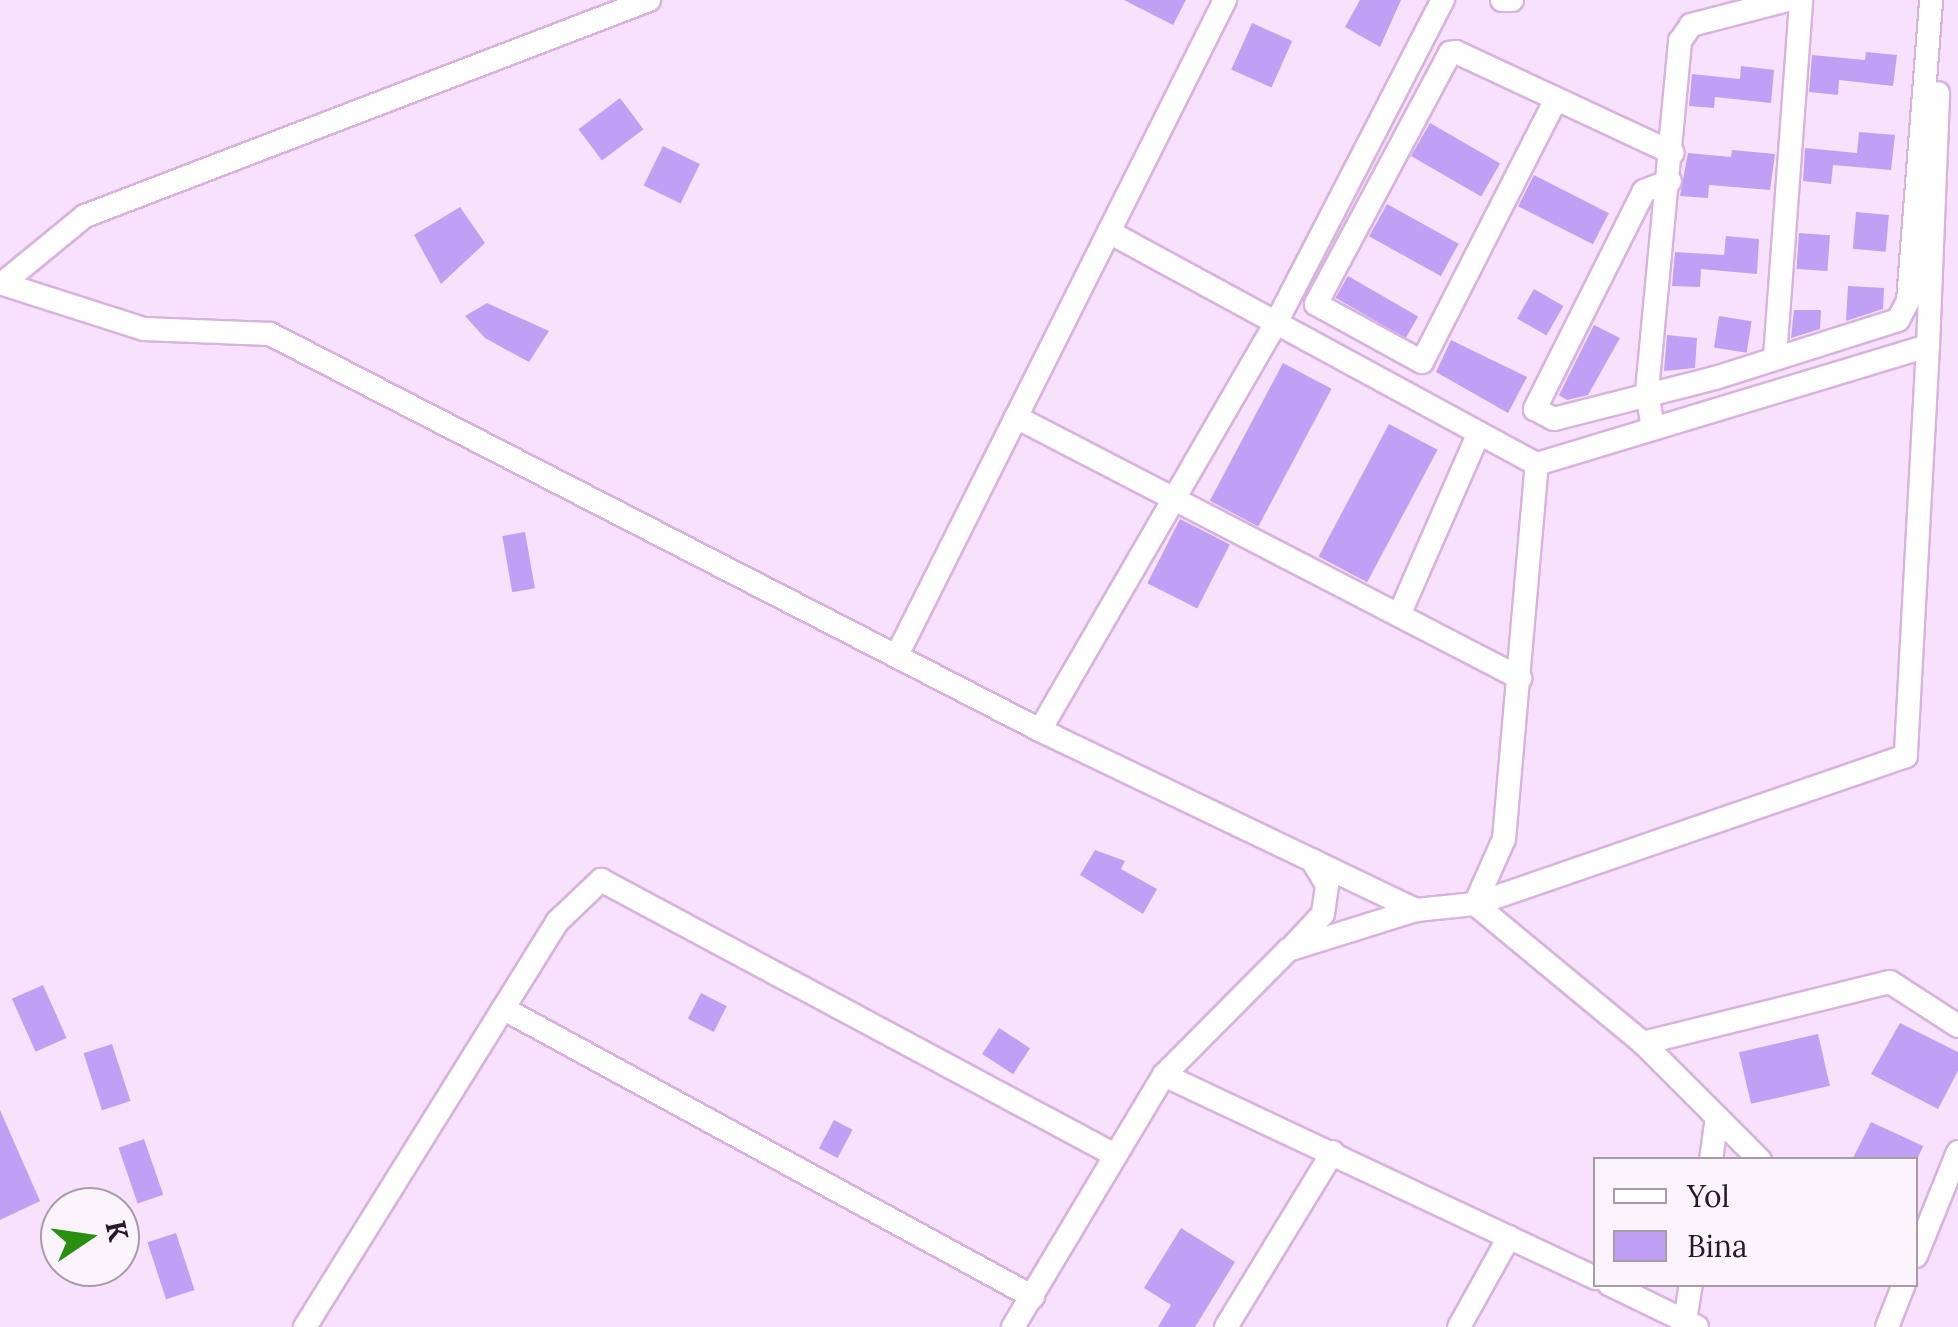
<!DOCTYPE html>
<html>
<head>
<meta charset="utf-8">
<style>
	body { margin:0 }
	#map { position:relative; width:1958px; height:1327px; overflow:hidden; background:#f7e1fc; font-family:Lora,serif }
	div>[style] { position:absolute }
	.building>* { inset:0; background:#c0a0f5; transform-origin:0 0 }
	.roads { filter:drop-shadow(2px 0 #d7b3de) drop-shadow(-2px 0 #d7b3de) drop-shadow(0 2px #d7b3de) drop-shadow(0 -2px #d7b3de) }
	.minor>* { height:22px; margin:-11px; padding:0 11px; transform-origin:11px; border-radius:11px; background:#fff }
	span { translate:-50% -50%; white-space:nowrap; text-align:center; line-height:1.15; -webkit-text-stroke:9px #fcf4fd; paint-order:stroke }
	.legend { position:absolute; left:1593px; top:1157px; width:325px; height:130px; box-sizing:border-box; background:#fcf4fd; border:2px solid #a79ca8; margin:0; padding:12px 18px; list-style:none; font-size:30px; color:#271929 }
	.legend li { display:flex; align-items:center; gap:20px; height:50px }
	.legend b { width:50px; border:2px solid #a79ca8 }
	.north { position:absolute; left:40px; top:1187px; width:100px; height:100px; box-sizing:border-box; background:#fcf4fd; border:2px solid #a79ca8; border-radius:50%; rotate:77deg; font-size:28px; font-weight:700; line-height:40px; text-align:center; color:#271929 }
	.north::after { content:''; display:block; margin:auto; width:35px; height:45px; background:#298f0e; clip-path:polygon(50% 0,100% 100%,50% 72%,0 100%) }
</style>
</head>
<body>
<div id="map">
	<div class="building">
		<div style="clip-path:polygon(1124px 0,1186px 0,1173px 25px)"></div>
		<div style="clip-path:polygon(1360px 0,1401px 0,1380px 47px,1345px 27px)"></div>
		<div style="left:1252px;top:23px;width:44px;height:51px;rotate:24deg"></div>
		<div style="clip-path:polygon(1866px 52px,1897px 55px,1893px 86px,1839px 80px,1838px 95px,1809px 92px,1812px 55px,1865px 60px)"></div>
		<div style="clip-path:polygon(1741px 66px,1774px 70px,1771px 103px,1715px 97px,1714px 108px,1689px 106px,1692px 74px,1740px 79px)"></div>
		<div style="left:620px;top:98px;width:39px;height:52px;rotate:53deg"></div>
		<div style="left:1430px;top:123px;width:81px;height:38px;rotate:30deg"></div>
		<div style="clip-path:polygon(1859px 132px,1895px 135px,1891px 170px,1833px 165px,1831px 184px,1803px 181px,1805px 148px,1857px 153px)"></div>
		<div style="left:663px;top:146px;width:41px;height:44px;rotate:26deg"></div>
		<div style="clip-path:polygon(1732px 150px,1775px 154px,1770px 190px,1709px 185px,1708px 198px,1680px 196px,1688px 153px,1731px 157px)"></div>
		<div style="left:1534px;top:175px;width:84px;height:35px;rotate:27deg"></div>
		<div style="left:1387px;top:204px;width:82px;height:37px;rotate:29deg"></div>
		<div style="clip-path:polygon(460px 207px,485px 243px,441px 284px,414px 235px)"></div>
		<div style="left:1856px;top:212px;width:33px;height:37px;rotate:5deg"></div>
		<div style="left:1799px;top:233px;width:31px;height:36px;rotate:4deg"></div>
		<div style="clip-path:polygon(1726px 236px,1759px 239px,1757px 274px,1701px 269px,1700px 287px,1672px 286px,1675px 252px,1724px 255px)"></div>
		<div style="left:1348px;top:276px;width:81px;height:25px;rotate:30deg"></div>
		<div style="clip-path:polygon(1848px 286px,1884px 288px,1883px 309px,1846px 321px)"></div>
		<div style="left:1534px;top:289px;width:34px;height:34px;rotate:30deg"></div>
		<div style="clip-path:polygon(487px 303px,549px 331px,529px 362px,485px 338px,465px 316px)"></div>
		<div style="clip-path:polygon(1794px 310px,1821px 310px,1820px 329px,1791px 338px)"></div>
		<div style="left:1719px;top:316px;width:33px;height:32px;rotate:9deg"></div>
		<div style="clip-path:polygon(1594px 325px,1620px 338px,1588px 395px,1567px 400px,1559px 395px)"></div>
		<div style="clip-path:polygon(1667px 335px,1697px 338px,1695px 368px,1664px 371px)"></div>
		<div style="clip-path:polygon(1451px 340px,1527px 377px,1508px 413px,1436px 372px)"></div>
		<div style="left:1283px;top:363px;width:55px;height:156px;rotate:28deg"></div>
		<div style="left:1389px;top:424px;width:55px;height:150px;rotate:28deg"></div>
		<div style="left:1180px;top:519px;width:56px;height:72px;rotate:27deg"></div>
		<div style="left:525px;top:532px;width:57px;height:23px;rotate:80deg"></div>
		<div style="clip-path:polygon(1095px 850px,1125px 861px,1121px 869px,1157px 889px,1143px 914px,1080px 875px)"></div>
		<div style="left:43px;top:985px;width:58px;height:34px;rotate:66deg"></div>
		<div style="left:701px;top:993px;width:29px;height:29px;rotate:27deg"></div>
		<div style="clip-path:polygon(1900px 1023px,1958px 1052px,1958px 1071px,1938px 1109px,1871px 1074px)"></div>
		<div style="left:999px;top:1028px;width:37px;height:31px;rotate:33deg"></div>
		<div style="left:1818px;top:1034px;width:53px;height:81px;rotate:77deg"></div>
		<div style="left:112px;top:1044px;width:60px;height:30px;rotate:72deg"></div>
		<div style="clip-path:polygon(0 1110px,40px 1201px,0 1220px)"></div>
		<div style="left:834px;top:1120px;width:21px;height:32px;rotate:28deg"></div>
		<div style="clip-path:polygon(1871px 1122px,1923px 1146px,1917px 1160px,1852px 1160px)"></div>
		<div style="left:144px;top:1139px;width:59px;height:27px;rotate:71deg"></div>
		<div style="clip-path:polygon(1181px 1228px,1235px 1262px,1195px 1327px,1158px 1327px,1171px 1305px,1144px 1288px)"></div>
		<div style="left:176px;top:1233px;width:60px;height:30px;rotate:72deg"></div>
	</div>
	<div class="roads">
		<div class="minor">
			<div style="left:1502px;top:0;width:10px"></div>
			<div style="left:1556px;top:99px;width:295px;rotate:117deg"></div>
			<div style="left:1422px;top:362px;width:121px;rotate:-151.3deg"></div>
			<div style="left:1316px;top:304px;width:285px;rotate:-61.9deg"></div>
			<div style="left:1450px;top:53px;width:6px;rotate:-9deg"></div>
			<div style="left:1456px;top:52px;width:239px;rotate:25deg"></div>
			<div style="left:1670px;top:181px;width:28px;rotate:159deg"></div>
			<div style="left:1644px;top:191px;width:244px;rotate:116.6deg"></div>
			<div style="left:1535px;top:409px;width:21px;rotate:28deg"></div>
			<div style="left:1554px;top:419px;width:166px;rotate:-14.3deg"></div>
			<div style="left:1715px;top:378px;width:192px;rotate:-17.6deg"></div>
			<div style="left:1898px;top:320px;width:21px;rotate:-62deg"></div>
			<div style="left:1908px;top:301px;width:302px;rotate:-85.6deg"></div>
			<div style="left:1109px;top:232px;width:487px;rotate:28.5deg"></div>
			<div style="left:1537px;top:464px;width:408px;rotate:-16.8deg"></div>
			<div style="left:1928px;top:346px;width:411px;rotate:93.1deg"></div>
			<div style="left:1906px;top:756px;width:456px;rotate:161deg"></div>
			<div style="left:0;top:283px;width:151px;rotate:17.7deg"></div>
			<div style="left:144px;top:329px;width:126px;rotate:2.3deg"></div>
			<div style="left:270px;top:334px;width:866px;rotate:27.22deg"></div>
			<div style="left:1040px;top:730px;width:417px;rotate:25.6deg"></div>
			<div style="left:3px;top:283px;width:106px;rotate:-39.3deg"></div>
			<div style="left:85px;top:216px;width:604px;rotate:-20.96deg"></div>
			<div style="left:1928px;top:346px;width:253px;rotate:-87.7deg"></div>
			<div style="left:1775px;top:357px;width:358px;rotate:-85.8deg"></div>
			<div style="left:1016px;top:417px;width:568px;rotate:27.38deg"></div>
			<div style="left:1653px;top:429px;width:38px;rotate:-99deg"></div>
			<div style="left:1647px;top:391px;width:352px;rotate:-84.6deg"></div>
			<div style="left:1680px;top:41px;width:19px;rotate:-55deg"></div>
			<div style="left:1691px;top:25px;width:100px;rotate:-14.5deg"></div>
			<div style="left:1399px;top:615px;width:199px;rotate:-66.3deg"></div>
			<div style="left:897px;top:655px;width:733px;rotate:-63.4deg"></div>
			<div style="left:1040px;top:730px;width:470px;rotate:-59.9deg"></div>
			<div style="left:1276px;top:323px;width:364px;rotate:-62.7deg"></div>
			<div style="left:1475px;top:904px;width:71px;rotate:-66deg"></div>
			<div style="left:1504px;top:839px;width:376px;rotate:-85deg"></div>
			<div style="left:1294px;top:945px;width:42px;rotate:-46.9deg"></div>
			<div style="left:1323px;top:914px;width:29px;rotate:-82deg"></div>
			<div style="left:1327px;top:885px;width:29px;rotate:-121deg"></div>
			<div style="left:506px;top:1010px;width:600px;rotate:28.57deg"></div>
			<div style="left:1643px;top:1043px;width:254px;rotate:-13.9deg"></div>
			<div style="left:1890px;top:982px;width:81px;rotate:32.9deg"></div>
			<div style="left:1164px;top:1075px;width:477px;rotate:25.2deg"></div>
			<div style="left:1711px;top:1160px;width:43px;rotate:-82.1deg"></div>
			<div style="left:1916px;top:1256px;width:112px;rotate:-68deg"></div>
			<div style="left:1609px;top:1284px;width:98px;rotate:26deg"></div>
			<div style="left:1685px;top:1321px;width:37px;rotate:-81deg"></div>
			<div style="left:305px;top:1327px;width:477px;rotate:-58.1deg"></div>
			<div style="left:557px;top:922px;width:61px;rotate:-43.7deg"></div>
			<div style="left:601px;top:880px;width:578px;rotate:28.16deg"></div>
			<div style="left:1013px;top:1327px;width:294px;rotate:-59.1deg"></div>
			<div style="left:1164px;top:1075px;width:176px;rotate:-45.2deg"></div>
			<div style="left:1288px;top:950px;width:134px;rotate:-17.4deg"></div>
			<div style="left:1416px;top:910px;width:59px;rotate:-5.8deg"></div>
			<div style="left:1475px;top:904px;width:218px;rotate:39.6deg"></div>
			<div style="left:1643px;top:1043px;width:165px;rotate:45deg"></div>
			<div style="left:1226px;top:1327px;width:205px;rotate:-58.6deg"></div>
			<div style="left:1459px;top:1327px;width:103px;rotate:-60.9deg"></div>
			<div style="left:1887px;top:1327px;width:46px;rotate:-68.4deg"></div>
		</div>
	</div>
	<ul class="legend">
	<li><b style="height:12px;background:#fff"></b>Yol</li>
	<li><b style="height:28px;background:#c0a0f5"></b>Bina</li>
	</ul>
	<div class="north">K</div>
</div>
</body>
</html>
